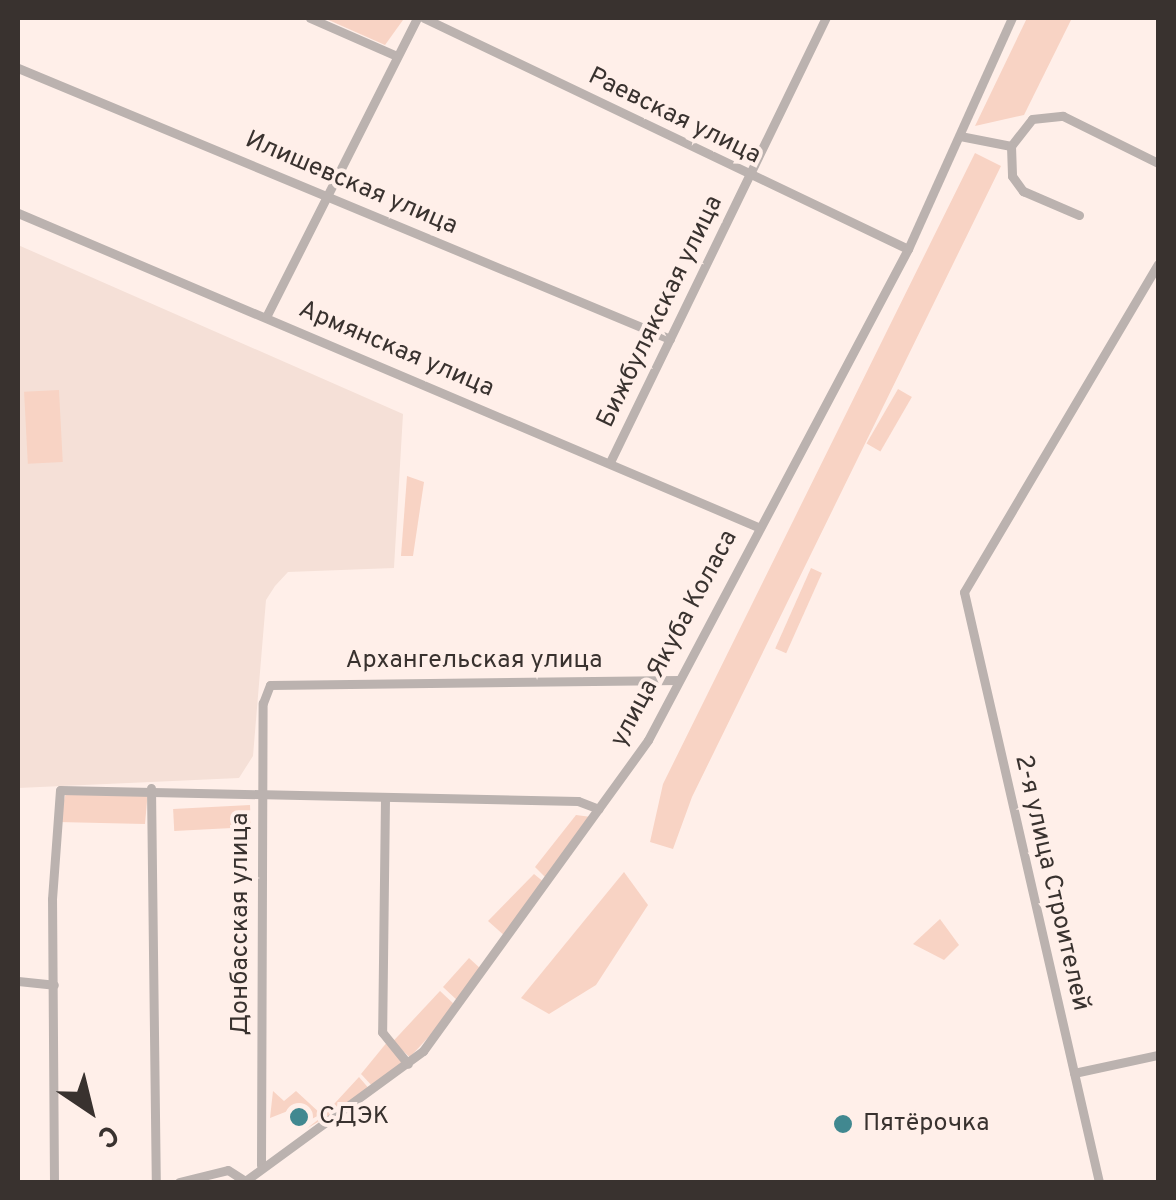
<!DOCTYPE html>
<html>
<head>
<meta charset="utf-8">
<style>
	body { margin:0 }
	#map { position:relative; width:1176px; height:1200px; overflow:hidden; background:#ffefe9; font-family:Overpass,sans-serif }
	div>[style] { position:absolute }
	.built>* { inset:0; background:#f5e0d7 }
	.green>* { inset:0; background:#f8d3c4; transform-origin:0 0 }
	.minor>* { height:9px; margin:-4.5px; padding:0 4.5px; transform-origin:4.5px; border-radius:4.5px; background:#bbb2af }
	.dots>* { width:28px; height:28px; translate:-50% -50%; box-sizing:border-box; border:5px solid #ffefe9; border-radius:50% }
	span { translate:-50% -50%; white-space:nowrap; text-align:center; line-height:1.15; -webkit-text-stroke:8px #ffefe9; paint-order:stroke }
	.street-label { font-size:25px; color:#39322f }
	.poi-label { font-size:25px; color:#39322f }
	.left { translate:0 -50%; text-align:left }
	.frame { position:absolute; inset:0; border:20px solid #39322f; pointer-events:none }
	.north { position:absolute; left:40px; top:1060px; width:100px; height:100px; -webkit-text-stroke:8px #ffefe9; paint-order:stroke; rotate:145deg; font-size:28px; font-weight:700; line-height:40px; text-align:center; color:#39322f }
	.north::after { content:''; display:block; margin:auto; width:35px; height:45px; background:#39322f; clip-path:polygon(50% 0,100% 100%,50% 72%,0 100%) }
</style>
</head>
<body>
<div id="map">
	<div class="built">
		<div style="clip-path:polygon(18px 245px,403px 414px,394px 568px,288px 572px,275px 586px,266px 600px,253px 756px,239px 778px,18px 788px)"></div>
	</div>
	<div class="green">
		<div style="clip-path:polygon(324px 18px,403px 18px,403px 20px,385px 45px)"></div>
		<div style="clip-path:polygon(1027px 18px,1072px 18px,1024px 115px,975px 126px)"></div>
		<div style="clip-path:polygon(975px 153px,1001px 166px,692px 797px,673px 849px,650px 842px,663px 784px)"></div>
		<div style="left:898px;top:389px;width:16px;height:63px;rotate:30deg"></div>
		<div style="left:59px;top:390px;width:72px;height:35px;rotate:87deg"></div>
		<div style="clip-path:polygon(407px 476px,424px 482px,413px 556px,401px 556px)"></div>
		<div style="left:811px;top:568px;width:12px;height:88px;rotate:24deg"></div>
		<div style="clip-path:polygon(148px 790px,145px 824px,58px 822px,66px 793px)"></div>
		<div style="left:250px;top:805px;width:22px;height:77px;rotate:87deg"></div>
		<div style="clip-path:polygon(576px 815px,591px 817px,548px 880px,535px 867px)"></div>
		<div style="clip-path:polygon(624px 872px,648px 905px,596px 985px,549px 1014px,521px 998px)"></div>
		<div style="clip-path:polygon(534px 874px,545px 883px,506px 937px,488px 921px)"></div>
		<div style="clip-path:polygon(940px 919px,959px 945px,944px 960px,913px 944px)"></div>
		<div style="clip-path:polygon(469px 958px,482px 970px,459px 1002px,443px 987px)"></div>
		<div style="left:440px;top:991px;width:23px;height:69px;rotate:43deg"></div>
		<div style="clip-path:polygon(388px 1041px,406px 1062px,374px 1088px,361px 1074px)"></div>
		<div style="clip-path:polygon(359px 1077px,371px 1091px,306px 1129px,323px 1116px)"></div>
		<div style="clip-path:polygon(273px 1091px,284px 1101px,296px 1091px,321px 1114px,310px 1120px,298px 1107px,270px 1118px)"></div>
	</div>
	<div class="minor">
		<div style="left:310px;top:18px;width:95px;rotate:23.6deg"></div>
		<div style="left:424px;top:18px;width:536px;rotate:25.51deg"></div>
		<div style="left:18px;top:68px;width:706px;rotate:22.57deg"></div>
		<div style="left:960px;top:136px;width:52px;rotate:11.1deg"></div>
		<div style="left:1011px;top:146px;width:34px;rotate:-52deg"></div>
		<div style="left:1032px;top:119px;width:31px;rotate:-6deg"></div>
		<div style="left:1063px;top:116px;width:106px;rotate:26.3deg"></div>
		<div style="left:1011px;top:146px;width:30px;rotate:88deg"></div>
		<div style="left:1012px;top:176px;width:19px;rotate:54deg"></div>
		<div style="left:1023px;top:191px;width:61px;rotate:23.2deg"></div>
		<div style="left:18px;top:213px;width:804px;rotate:22.99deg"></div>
		<div style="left:266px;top:317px;width:335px;rotate:-63.2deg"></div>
		<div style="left:610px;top:462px;width:494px;rotate:-64.1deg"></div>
		<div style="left:151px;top:788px;width:394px;rotate:89.3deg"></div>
		<div style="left:385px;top:798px;width:234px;rotate:90.7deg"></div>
		<div style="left:382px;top:1032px;width:41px;rotate:50.9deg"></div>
		<div style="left:18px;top:981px;width:36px;rotate:6deg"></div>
		<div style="left:1074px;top:1073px;width:86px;rotate:-12.1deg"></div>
		<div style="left:261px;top:1165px;width:462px;rotate:-89.8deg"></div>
		<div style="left:263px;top:703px;width:19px;rotate:-69deg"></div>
		<div style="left:270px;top:685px;width:409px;rotate:-0.7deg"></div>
		<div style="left:54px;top:1182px;width:283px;rotate:-90.4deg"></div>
		<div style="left:52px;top:899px;width:109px;rotate:-85.8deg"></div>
		<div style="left:60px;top:790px;width:518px;rotate:1.22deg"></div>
		<div style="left:578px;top:801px;width:22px;rotate:21deg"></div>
		<div style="left:179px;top:1182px;width:50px;rotate:-13.8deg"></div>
		<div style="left:228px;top:1170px;width:20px;rotate:33deg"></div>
		<div style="left:244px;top:1182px;width:222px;rotate:-36.2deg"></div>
		<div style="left:423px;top:1051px;width:384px;rotate:-54.1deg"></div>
		<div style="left:648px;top:740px;width:556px;rotate:-62.1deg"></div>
		<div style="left:908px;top:249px;width:253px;rotate:-65.8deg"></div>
		<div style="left:1099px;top:1182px;width:605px;rotate:-102.89deg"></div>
		<div style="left:964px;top:592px;width:381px;rotate:-59.4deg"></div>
	</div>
	<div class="dots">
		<div style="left:299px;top:1117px;background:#418890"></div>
		<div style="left:843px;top:1124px;background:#418890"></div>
	</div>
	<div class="street-label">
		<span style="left:674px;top:117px;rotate:26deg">Раевская улица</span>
		<span style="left:351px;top:184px;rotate:23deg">Илишевская улица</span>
		<span style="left:661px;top:312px;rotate:-64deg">Бижбулякская улица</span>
		<span style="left:396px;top:350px;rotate:23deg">Армянская улица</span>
		<span style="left:675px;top:639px;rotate:-62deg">улица Якуба Коласа</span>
		<span style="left:474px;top:661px">Архангельская улица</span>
		<span style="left:1051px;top:883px;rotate:77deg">2-я улица Строителей</span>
		<span style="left:241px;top:924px;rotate:-90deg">Донбасская улица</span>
	</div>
	<div class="poi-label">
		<span class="left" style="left:319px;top:1117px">СДЭК</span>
		<span class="left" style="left:863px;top:1124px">Пятёрочка</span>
	</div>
	<div class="frame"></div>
	<div class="north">С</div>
</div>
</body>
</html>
